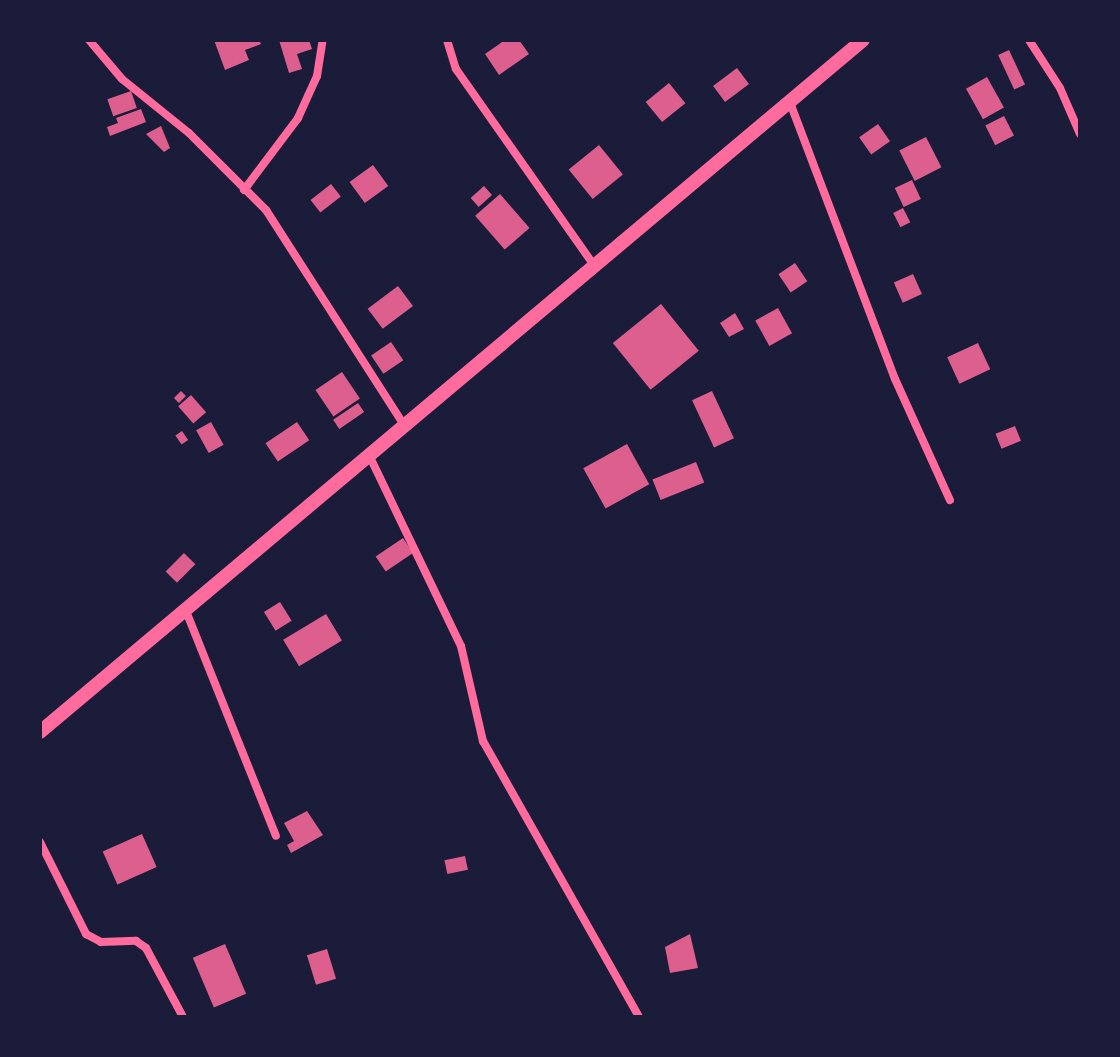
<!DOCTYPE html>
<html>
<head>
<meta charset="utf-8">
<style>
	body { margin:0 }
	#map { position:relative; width:1120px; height:1057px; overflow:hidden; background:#1b1b3a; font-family:"DM Sans",sans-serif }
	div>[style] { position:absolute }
	.building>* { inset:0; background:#dd5f8e; transform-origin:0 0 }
	.minor>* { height:8px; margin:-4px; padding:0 4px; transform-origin:4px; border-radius:4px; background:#ff6b9d }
	.tertiary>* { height:14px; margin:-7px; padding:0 7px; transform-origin:7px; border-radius:7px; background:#ff6b9d }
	span { translate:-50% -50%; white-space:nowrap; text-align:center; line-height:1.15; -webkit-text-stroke:8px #1b1b3a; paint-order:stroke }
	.frame { position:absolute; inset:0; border:42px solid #1b1b3a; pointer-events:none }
</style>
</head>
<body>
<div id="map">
	<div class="building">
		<div style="clip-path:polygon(214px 40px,259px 40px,261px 44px,245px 50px,249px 60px,225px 70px)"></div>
		<div style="clip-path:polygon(279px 40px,309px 40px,312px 49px,297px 54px,302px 69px,289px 73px)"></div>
		<div style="clip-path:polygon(505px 40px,519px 40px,529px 54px,499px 75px,485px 54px)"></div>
		<div style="left:1009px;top:50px;width:38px;height:12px;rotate:65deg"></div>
		<div style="left:737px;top:68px;width:20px;height:30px;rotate:53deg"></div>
		<div style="left:987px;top:77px;width:35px;height:24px;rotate:61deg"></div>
		<div style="left:669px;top:83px;width:26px;height:30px;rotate:51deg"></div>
		<div style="left:131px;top:91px;width:18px;height:25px;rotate:71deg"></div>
		<div style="clip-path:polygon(141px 109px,146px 122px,110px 136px,107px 127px,118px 123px,116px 118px)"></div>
		<div style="left:1004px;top:116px;width:22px;height:21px;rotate:63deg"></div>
		<div style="left:878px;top:124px;width:21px;height:23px;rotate:55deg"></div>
		<div style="clip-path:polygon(161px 126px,170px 148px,164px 152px,146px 134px)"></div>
		<div style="left:926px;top:137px;width:34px;height:30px;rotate:63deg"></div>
		<div style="left:599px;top:145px;width:38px;height:39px;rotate:51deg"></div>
		<div style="left:373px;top:165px;width:26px;height:29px;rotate:54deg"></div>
		<div style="left:912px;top:180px;width:21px;height:19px;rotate:65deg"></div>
		<div style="left:331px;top:184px;width:16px;height:26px;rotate:52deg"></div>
		<div style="left:484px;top:186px;width:12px;height:18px;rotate:48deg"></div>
		<div style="left:500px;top:194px;width:45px;height:33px;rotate:49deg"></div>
		<div style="left:903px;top:208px;width:16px;height:11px;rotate:63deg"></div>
		<div style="left:795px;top:263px;width:22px;height:20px;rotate:56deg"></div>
		<div style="left:913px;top:274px;width:22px;height:21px;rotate:66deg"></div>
		<div style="left:398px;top:286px;width:25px;height:38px;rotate:53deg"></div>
		<div style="left:661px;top:304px;width:60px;height:62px;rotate:51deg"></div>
		<div style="left:778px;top:308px;width:29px;height:26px;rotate:61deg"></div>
		<div style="clip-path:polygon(735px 313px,744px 329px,729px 337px,720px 323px)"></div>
		<div style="left:391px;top:342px;width:22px;height:24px;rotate:56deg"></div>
		<div style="left:978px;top:343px;width:29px;height:34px;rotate:65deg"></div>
		<div style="left:342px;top:372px;width:32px;height:32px;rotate:56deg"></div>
		<div style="left:181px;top:391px;width:7px;height:10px;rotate:45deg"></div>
		<div style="left:712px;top:391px;width:52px;height:22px;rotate:65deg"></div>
		<div style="left:191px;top:395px;width:23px;height:17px;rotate:49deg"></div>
		<div style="left:358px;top:403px;width:11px;height:30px;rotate:56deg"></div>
		<div style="left:211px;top:422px;width:26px;height:17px;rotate:61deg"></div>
		<div style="left:297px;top:422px;width:22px;height:38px;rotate:56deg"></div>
		<div style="left:1015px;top:426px;width:16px;height:21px;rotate:68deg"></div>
		<div style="left:182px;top:431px;width:11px;height:8px;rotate:56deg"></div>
		<div style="left:627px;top:444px;width:46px;height:50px;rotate:61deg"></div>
		<div style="left:696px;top:462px;width:22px;height:47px;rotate:68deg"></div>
		<div style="left:403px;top:538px;width:18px;height:33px;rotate:56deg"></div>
		<div style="left:184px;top:553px;width:16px;height:26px;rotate:45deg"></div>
		<div style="left:280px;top:602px;width:22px;height:19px;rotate:58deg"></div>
		<div style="left:326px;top:614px;width:31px;height:50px;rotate:59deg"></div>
		<div style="clip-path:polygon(307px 811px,323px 835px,291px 853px,287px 845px,294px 841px,284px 823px)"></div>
		<div style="left:142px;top:834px;width:36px;height:43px;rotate:66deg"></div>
		<div style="left:465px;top:856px;width:14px;height:21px;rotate:78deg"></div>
		<div style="clip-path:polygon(690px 934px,698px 968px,670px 973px,665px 947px)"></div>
		<div style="left:225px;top:944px;width:54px;height:35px;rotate:67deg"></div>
		<div style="left:327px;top:949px;width:31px;height:21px;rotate:73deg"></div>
	</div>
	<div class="minor">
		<div style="left:89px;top:40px;width:51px;rotate:49.8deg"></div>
		<div style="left:122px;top:79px;width:86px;rotate:38.9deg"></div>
		<div style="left:189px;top:133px;width:109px;rotate:45deg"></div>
		<div style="left:266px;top:210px;width:255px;rotate:57.3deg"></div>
		<div style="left:447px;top:40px;width:30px;rotate:73deg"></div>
		<div style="left:456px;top:69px;width:238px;rotate:54.9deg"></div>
		<div style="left:1029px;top:40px;width:57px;rotate:57.1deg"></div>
		<div style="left:1060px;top:88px;width:50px;rotate:66.5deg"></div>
		<div style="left:789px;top:100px;width:298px;rotate:69.2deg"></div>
		<div style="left:895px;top:379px;width:133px;rotate:65.6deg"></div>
		<div style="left:244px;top:190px;width:90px;rotate:-53.1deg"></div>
		<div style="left:298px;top:118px;width:46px;rotate:-65.7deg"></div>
		<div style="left:317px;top:76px;width:36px;rotate:-81deg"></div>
		<div style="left:369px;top:455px;width:212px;rotate:64.3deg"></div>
		<div style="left:461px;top:646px;width:98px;rotate:77deg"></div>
		<div style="left:483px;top:741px;width:317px;rotate:60.5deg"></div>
		<div style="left:186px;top:611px;width:242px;rotate:68.2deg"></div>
		<div style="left:40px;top:842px;width:103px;rotate:63.4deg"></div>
		<div style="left:86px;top:934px;width:17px;rotate:28deg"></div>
		<div style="left:101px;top:942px;width:35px;rotate:-2deg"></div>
		<div style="left:136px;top:941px;width:12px;rotate:35deg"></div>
		<div style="left:146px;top:948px;width:78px;rotate:61.8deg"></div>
	</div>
	<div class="tertiary">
		<div style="left:40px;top:732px;width:1075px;rotate:-40.06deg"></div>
	</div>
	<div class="frame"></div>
</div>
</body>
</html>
